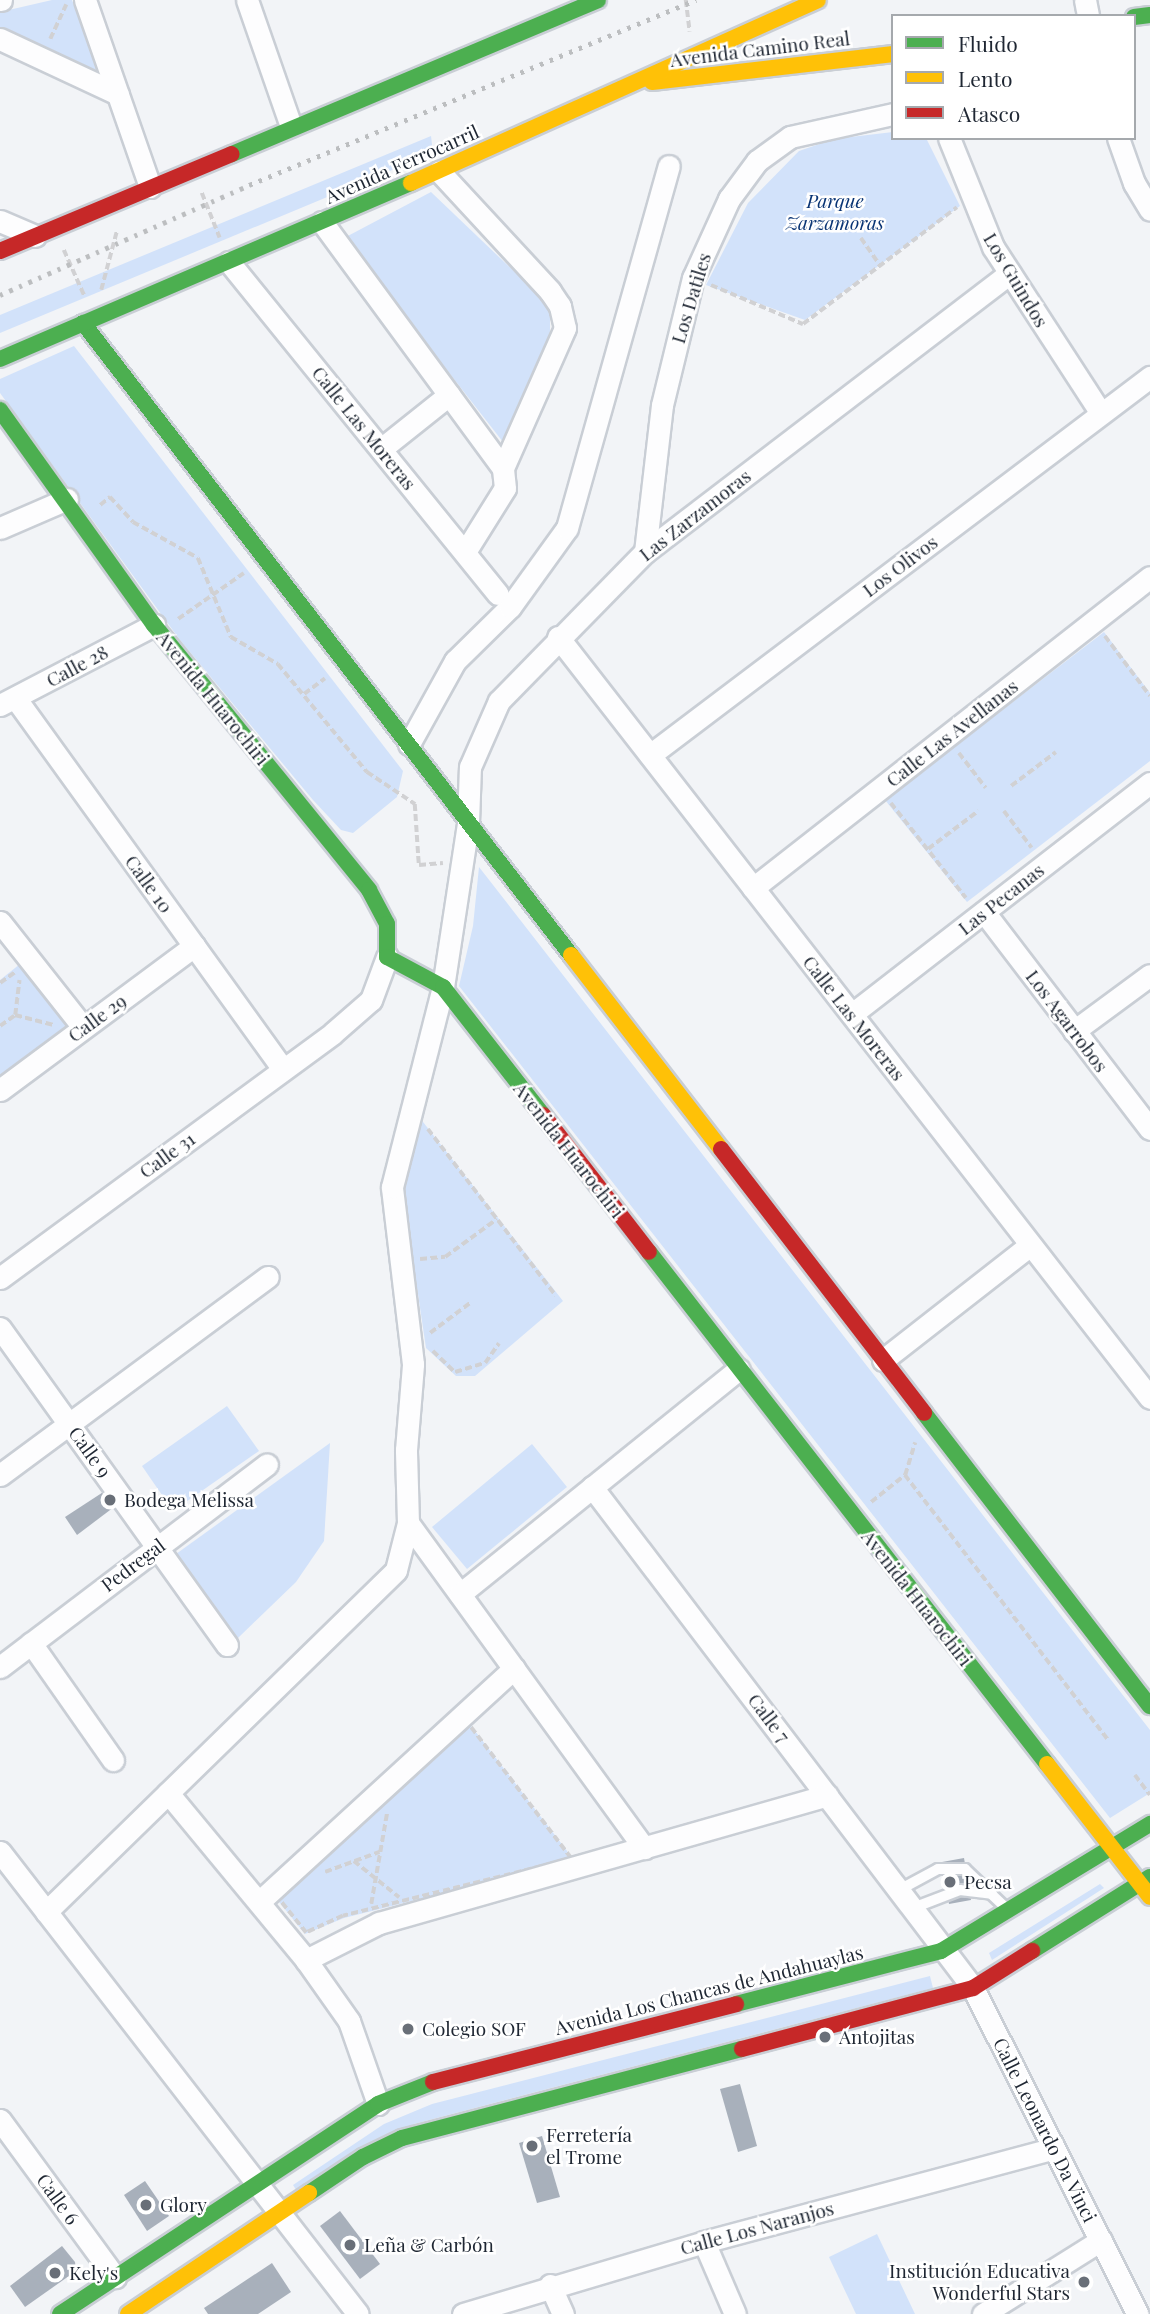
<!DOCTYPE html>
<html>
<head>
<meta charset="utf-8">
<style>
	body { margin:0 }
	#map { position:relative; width:1150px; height:2314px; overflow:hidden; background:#f2f4f7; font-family:"Playfair Display",serif }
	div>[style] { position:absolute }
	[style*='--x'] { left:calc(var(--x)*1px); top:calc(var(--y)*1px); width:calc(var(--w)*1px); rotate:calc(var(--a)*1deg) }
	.green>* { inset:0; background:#d2e2fa }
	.building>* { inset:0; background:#a8b0bb }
	.path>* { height:3.5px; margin-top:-1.75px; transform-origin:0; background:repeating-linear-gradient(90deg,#d1d1d3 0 7px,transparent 0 10.5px) }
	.roads { filter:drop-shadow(2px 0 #c9ced5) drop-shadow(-2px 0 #c9ced5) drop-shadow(0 2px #c9ced5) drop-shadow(0 -2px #c9ced5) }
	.lane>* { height:10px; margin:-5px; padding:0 5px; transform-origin:5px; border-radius:5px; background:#fdfdfe }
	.street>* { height:21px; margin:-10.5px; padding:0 10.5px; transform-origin:10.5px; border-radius:10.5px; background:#fdfdfe }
	.fast>* { height:16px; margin:-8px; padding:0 8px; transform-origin:8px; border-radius:8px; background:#4caf50 }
	.slow>* { height:16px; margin:-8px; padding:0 8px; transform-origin:8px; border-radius:8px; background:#ffc107 }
	.jam>* { height:16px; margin:-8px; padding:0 8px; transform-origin:8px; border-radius:8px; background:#c62828 }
	.rail>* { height:5px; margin-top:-2.5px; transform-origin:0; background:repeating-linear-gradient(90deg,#bcbec0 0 3.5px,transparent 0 10.5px) }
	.dots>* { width:19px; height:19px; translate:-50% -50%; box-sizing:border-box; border:4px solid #fff; border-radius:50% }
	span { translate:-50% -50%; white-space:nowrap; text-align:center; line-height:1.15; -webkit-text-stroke:5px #fff; paint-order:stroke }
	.street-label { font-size:19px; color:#1f2733 }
	.park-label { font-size:19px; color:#093474; font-style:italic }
	.poi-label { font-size:19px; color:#1f2733 }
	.left { translate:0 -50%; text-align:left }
	.right { translate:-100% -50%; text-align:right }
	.legend { position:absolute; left:891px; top:14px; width:245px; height:126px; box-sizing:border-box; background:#fff; border:2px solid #a5a9ad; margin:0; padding:9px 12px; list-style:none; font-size:21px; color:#1f2733 }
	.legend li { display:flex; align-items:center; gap:14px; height:35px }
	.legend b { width:35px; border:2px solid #a5a9ad }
</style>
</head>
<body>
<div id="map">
	<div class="green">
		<i style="clip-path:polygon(52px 0,72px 0,103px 83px,0 33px,0 12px)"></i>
		<i style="clip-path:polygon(893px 132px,893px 138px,926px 138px,960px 206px,805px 320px,706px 285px,748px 203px,799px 151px,834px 139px)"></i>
		<i style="clip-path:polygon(431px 136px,433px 153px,0 333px,0 315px)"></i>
		<i style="clip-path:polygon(431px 192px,544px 300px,550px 311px,550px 341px,503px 442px,344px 238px)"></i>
		<i style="clip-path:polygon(74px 346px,403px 771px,397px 797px,353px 833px,341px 830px,313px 800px,180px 640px,0 393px,0 379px)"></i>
		<i style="clip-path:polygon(1104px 632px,1150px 693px,1150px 761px,967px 902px,885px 800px)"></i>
		<i style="clip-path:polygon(479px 867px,1150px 1730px,1150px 1793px,1110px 1818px,459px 986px,473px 926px)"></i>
		<i style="clip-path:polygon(20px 964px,65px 1023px,65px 1031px,0 1080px,0 980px)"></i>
		<i style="clip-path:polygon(416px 1113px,563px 1301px,475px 1376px,456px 1376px,426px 1348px,402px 1187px)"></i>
		<i style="clip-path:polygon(227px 1406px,259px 1451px,173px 1511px,142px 1466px)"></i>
		<i style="clip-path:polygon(330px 1443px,324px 1541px,296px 1582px,238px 1638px,176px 1554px)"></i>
		<i style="clip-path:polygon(532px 1444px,567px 1487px,467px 1569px,432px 1527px)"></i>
		<i style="clip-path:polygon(465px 1718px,574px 1860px,344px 1918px,305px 1934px,275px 1897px)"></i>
		<i style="clip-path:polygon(1100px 1884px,1104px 1888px,992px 1960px,989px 1953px)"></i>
		<i style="clip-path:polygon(930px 1976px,933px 1988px,414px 2124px,298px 2193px,293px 2185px,384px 2124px,432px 2104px)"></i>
		<i style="clip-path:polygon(877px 2234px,915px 2314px,856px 2314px,829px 2257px)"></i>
	</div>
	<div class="building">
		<i style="clip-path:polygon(114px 1485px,122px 1501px,77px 1535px,65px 1517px)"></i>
		<i style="clip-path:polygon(964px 1858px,971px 1900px,949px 1904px,942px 1862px)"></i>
		<i style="clip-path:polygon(740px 2084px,757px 2146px,738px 2152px,720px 2089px)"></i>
		<i style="clip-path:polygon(542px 2136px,560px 2197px,537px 2203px,519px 2143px)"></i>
		<i style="clip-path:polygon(145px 2181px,169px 2216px,147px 2231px,124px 2195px)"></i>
		<i style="clip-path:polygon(340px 2211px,380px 2264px,360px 2279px,320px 2226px)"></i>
		<i style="clip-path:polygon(62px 2246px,75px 2262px,76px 2271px,25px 2307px,10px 2286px)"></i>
		<i style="clip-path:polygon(272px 2263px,291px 2292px,258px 2314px,208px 2314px,204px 2308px)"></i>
	</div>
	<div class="path">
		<i style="--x:686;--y:0;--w:32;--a:83"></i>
		<i style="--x:50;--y:39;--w:38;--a:-65"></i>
		<i style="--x:202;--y:193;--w:48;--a:68.2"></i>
		<i style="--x:861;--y:238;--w:33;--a:55"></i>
		<i style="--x:64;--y:250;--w:51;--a:65.9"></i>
		<i style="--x:711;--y:285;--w:100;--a:23"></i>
		<i style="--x:803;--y:324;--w:193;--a:-37.2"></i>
		<i style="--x:101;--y:290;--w:62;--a:-75.1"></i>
		<i style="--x:100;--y:505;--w:13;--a:-39"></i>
		<i style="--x:110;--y:497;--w:34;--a:47"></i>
		<i style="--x:133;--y:522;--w:74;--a:29"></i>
		<i style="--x:198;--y:558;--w:86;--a:67.3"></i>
		<i style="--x:231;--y:637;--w:54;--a:29.9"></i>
		<i style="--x:278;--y:664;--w:140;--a:50.5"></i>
		<i style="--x:367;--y:772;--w:58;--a:33.7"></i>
		<i style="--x:415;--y:804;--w:61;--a:86.2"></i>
		<i style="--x:419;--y:865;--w:24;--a:-5"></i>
		<i style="--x:178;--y:619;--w:80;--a:-34.9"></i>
		<i style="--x:1105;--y:636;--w:75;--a:53.1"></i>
		<i style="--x:304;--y:694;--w:26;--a:-37"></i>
		<i style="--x:959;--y:753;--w:44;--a:52.4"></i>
		<i style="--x:1011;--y:786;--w:56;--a:-37.1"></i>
		<i style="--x:891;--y:803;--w:121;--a:51.7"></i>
		<i style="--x:1004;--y:811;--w:46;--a:52.9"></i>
		<i style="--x:928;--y:849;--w:63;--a:-37.2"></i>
		<i style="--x:0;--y:983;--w:19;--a:-36"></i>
		<i style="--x:15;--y:1015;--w:40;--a:14.4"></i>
		<i style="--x:0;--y:1026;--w:19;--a:-36"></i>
		<i style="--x:15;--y:1015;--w:35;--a:-83"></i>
		<i style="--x:428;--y:1129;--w:210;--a:52.5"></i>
		<i style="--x:420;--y:1259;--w:25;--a:-5"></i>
		<i style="--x:445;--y:1257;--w:64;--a:-36.2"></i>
		<i style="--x:430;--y:1333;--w:50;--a:-36.9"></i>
		<i style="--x:433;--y:1351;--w:30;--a:44"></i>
		<i style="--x:455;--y:1372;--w:31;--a:-17"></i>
		<i style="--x:485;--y:1363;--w:24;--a:-55"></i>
		<i style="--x:905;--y:1475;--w:335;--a:52.5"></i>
		<i style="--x:871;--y:1502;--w:43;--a:-38.5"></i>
		<i style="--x:905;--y:1475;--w:34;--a:-73"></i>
		<i style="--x:465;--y:1719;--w:176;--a:52.6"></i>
		<i style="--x:572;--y:1859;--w:236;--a:166"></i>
		<i style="--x:343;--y:1916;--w:41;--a:155.3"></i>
		<i style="--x:306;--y:1933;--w:46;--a:-128.9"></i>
		<i style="--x:277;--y:1897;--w:259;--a:-43.4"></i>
		<i style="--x:1135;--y:1775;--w:25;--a:53"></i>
		<i style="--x:354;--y:1861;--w:58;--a:38.7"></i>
		<i style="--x:325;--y:1872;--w:58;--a:-20.3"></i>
		<i style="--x:371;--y:1904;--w:93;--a:-80.1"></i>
	</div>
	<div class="roads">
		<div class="lane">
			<i style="--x:899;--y:1890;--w:44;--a:-28.3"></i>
			<i style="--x:938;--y:1869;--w:27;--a:0"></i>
			<i style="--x:965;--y:1869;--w:58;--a:43.6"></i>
			<i style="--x:913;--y:1908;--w:50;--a:-21"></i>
			<i style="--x:960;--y:1890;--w:32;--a:7"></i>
		</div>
		<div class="street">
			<i style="--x:0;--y:0;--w:1;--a:0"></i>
			<i style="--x:85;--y:0;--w:198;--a:70.8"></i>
			<i style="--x:247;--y:0;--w:133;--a:70.8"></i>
			<i style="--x:1085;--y:0;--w:16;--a:79"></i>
			<i style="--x:0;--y:39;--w:130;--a:25"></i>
			<i style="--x:949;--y:138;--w:118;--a:68"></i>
			<i style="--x:993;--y:247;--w:198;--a:57"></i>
			<i style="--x:1118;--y:138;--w:48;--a:70.4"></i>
			<i style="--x:1134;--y:183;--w:31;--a:59"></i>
			<i style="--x:0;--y:221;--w:38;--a:23"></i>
			<i style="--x:322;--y:222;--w:305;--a:53.7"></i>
			<i style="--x:503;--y:468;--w:153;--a:-66.1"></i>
			<i style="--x:565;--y:328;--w:23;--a:-103"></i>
			<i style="--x:560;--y:306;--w:18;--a:-124"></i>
			<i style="--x:550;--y:291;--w:163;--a:-132.8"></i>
			<i style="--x:229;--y:262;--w:427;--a:51"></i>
			<i style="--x:381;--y:449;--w:87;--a:-38.5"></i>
			<i style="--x:0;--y:528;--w:73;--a:-23.4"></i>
			<i style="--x:465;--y:552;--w:75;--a:-58"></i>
			<i style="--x:505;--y:488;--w:20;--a:-96"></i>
			<i style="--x:645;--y:552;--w:148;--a:-83.4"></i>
			<i style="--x:662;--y:405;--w:131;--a:-76.3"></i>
			<i style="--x:693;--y:278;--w:87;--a:-65.5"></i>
			<i style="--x:729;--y:199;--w:47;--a:-53.6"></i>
			<i style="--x:757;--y:161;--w:41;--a:-36"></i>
			<i style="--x:790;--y:137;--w:106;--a:-12.6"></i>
			<i style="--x:558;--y:637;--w:964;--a:52.12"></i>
			<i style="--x:16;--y:699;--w:456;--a:54.2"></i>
			<i style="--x:0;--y:705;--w:174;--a:-27.5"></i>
			<i style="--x:409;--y:744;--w:95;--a:-61"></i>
			<i style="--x:455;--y:661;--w:77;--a:-44.5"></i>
			<i style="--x:510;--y:607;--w:97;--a:-54.2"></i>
			<i style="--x:567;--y:528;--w:376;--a:-74.3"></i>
			<i style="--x:650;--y:755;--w:627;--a:-37.09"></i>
			<i style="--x:753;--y:888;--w:504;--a:-38.07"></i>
			<i style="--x:984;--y:912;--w:273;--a:52.6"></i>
			<i style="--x:0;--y:922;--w:134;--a:51.7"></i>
			<i style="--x:852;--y:1014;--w:377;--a:-37.8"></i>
			<i style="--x:1074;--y:1031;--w:94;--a:-36.4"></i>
			<i style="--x:0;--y:1090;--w:242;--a:-36.6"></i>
			<i style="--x:0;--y:1278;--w:413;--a:-36.3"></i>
			<i style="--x:333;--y:1033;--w:50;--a:-41"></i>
			<i style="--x:371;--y:1000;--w:46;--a:-69.6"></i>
			<i style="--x:0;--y:1328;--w:390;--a:54.4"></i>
			<i style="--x:883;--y:1360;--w:187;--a:-38"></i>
			<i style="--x:0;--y:1475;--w:333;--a:-36.5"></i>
			<i style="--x:592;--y:1487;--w:629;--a:52.75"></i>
			<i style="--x:973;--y:1988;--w:365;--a:63.2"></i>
			<i style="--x:408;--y:1523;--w:402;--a:54"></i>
			<i style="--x:460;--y:1594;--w:358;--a:-38.9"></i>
			<i style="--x:31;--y:1643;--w:143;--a:55"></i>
			<i style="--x:0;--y:1667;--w:335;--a:-37.2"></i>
			<i style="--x:168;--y:1793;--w:217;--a:50.4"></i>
			<i style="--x:306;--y:1960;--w:75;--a:54.8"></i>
			<i style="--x:349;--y:2021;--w:88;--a:70.7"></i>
			<i style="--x:0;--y:1852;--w:584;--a:52.23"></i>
			<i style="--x:259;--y:1902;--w:346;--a:-42.5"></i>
			<i style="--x:46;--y:1912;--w:489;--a:-44.3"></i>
			<i style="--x:396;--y:1570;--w:49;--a:-75.7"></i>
			<i style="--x:408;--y:1523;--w:73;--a:-91.6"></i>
			<i style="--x:406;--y:1450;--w:86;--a:-85.3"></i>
			<i style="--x:413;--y:1364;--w:178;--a:-96.8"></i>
			<i style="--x:392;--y:1187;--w:206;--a:-75.7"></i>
			<i style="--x:443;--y:987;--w:166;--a:-81.3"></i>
			<i style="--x:468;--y:823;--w:56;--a:-88"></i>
			<i style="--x:470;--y:767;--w:72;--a:-66.3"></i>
			<i style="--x:499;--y:701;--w:209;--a:-45.6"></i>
			<i style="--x:645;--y:552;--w:459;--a:-37.4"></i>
			<i style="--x:306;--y:1960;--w:82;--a:-26.9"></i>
			<i style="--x:379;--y:1923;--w:466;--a:-15.9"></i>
			<i style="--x:0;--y:2120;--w:195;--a:53.8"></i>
			<i style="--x:704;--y:2242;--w:78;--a:66.7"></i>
			<i style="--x:550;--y:2285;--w:32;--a:66"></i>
			<i style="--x:463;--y:2314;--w:252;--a:-16.6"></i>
			<i style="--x:704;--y:2242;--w:362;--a:-15"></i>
			<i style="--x:983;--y:2314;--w:139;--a:-32.1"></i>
		</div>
		<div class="fast">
			<i style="--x:1134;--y:17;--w:16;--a:-7"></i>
			<i style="--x:232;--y:154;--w:397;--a:-22.8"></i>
			<i style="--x:83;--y:323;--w:798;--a:52.33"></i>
			<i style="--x:0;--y:359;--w:447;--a:-23.2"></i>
			<i style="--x:0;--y:410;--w:264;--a:54.4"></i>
			<i style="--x:154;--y:625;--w:341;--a:50.9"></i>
			<i style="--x:369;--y:890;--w:38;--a:62"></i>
			<i style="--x:387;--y:924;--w:33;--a:90"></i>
			<i style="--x:387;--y:957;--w:64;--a:28.2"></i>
			<i style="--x:443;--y:987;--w:162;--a:52"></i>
			<i style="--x:649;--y:1252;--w:648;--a:52.14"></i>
			<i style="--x:924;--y:1413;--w:370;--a:52.4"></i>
			<i style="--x:1032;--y:1951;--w:139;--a:-32.1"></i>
			<i style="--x:736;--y:2004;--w:212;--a:-14.5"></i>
			<i style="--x:941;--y:1951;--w:245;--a:-31.3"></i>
			<i style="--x:309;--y:2193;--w:65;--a:-33.7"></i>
			<i style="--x:363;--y:2157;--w:43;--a:-26"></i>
			<i style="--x:402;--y:2138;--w:351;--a:-14.7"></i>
			<i style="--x:60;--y:2314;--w:381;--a:-33.4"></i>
			<i style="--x:378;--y:2104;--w:59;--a:-21.8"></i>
		</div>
		<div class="slow">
			<i style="--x:652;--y:82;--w:243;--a:-6.6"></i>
			<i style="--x:411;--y:183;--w:446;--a:-24.2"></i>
			<i style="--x:571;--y:955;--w:245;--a:52.3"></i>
			<i style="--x:1047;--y:1764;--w:168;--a:52.2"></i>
			<i style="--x:128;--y:2314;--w:218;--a:-33.8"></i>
		</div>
		<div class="jam">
			<i style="--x:0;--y:251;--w:251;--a:-22.7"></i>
			<i style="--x:543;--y:1115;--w:173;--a:52.3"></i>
			<i style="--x:721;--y:1149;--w:333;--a:52.4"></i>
			<i style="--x:742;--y:2049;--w:239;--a:-14.8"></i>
			<i style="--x:973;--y:1988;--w:70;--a:-32.1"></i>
			<i style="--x:433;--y:2082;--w:313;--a:-14.4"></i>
		</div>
	</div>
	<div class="rail">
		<i style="--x:0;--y:295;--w:272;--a:-23.8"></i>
		<i style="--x:249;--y:185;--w:484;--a:-22.5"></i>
	</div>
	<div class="dots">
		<i style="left:110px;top:1500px;background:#696f78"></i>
		<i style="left:950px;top:1882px;background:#696f78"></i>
		<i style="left:408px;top:2029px;background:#696f78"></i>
		<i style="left:825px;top:2037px;background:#696f78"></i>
		<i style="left:532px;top:2146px;background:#696f78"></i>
		<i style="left:146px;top:2205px;background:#696f78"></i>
		<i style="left:350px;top:2245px;background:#696f78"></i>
		<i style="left:55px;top:2273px;background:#696f78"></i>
		<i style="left:1084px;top:2282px;background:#696f78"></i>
	</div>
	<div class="street-label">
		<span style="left:760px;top:49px;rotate:-7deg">Avenida Camino Real</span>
		<span style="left:402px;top:164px;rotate:-24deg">Avenida Ferrocarril</span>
		<span style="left:1016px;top:280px;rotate:59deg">Los Guindos</span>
		<span style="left:691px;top:298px;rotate:-73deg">Los Datiles</span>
		<span style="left:364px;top:428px;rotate:51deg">Calle Las Moreras</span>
		<span style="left:695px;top:515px;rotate:-38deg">Las Zarzamoras</span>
		<span style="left:900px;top:566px;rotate:-37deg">Los Olivos</span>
		<span style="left:77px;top:666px;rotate:-28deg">Calle 28</span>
		<span style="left:213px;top:698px;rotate:51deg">Avenida Huarochiri</span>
		<span style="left:952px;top:733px;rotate:-38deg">Calle Las Avellanas</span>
		<span style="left:149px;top:884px;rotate:54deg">Calle 10</span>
		<span style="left:1001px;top:899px;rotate:-38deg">Las Pecanas</span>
		<span style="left:97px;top:1018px;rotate:-36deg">Calle 29</span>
		<span style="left:854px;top:1018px;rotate:52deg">Calle Las Moreras</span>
		<span style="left:1067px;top:1021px;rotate:53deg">Los Agarrobos</span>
		<span style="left:569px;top:1150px;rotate:52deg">Avenida Huarochiri</span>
		<span style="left:167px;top:1155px;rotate:-36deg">Calle 31</span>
		<span style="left:90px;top:1452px;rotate:54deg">Calle 9</span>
		<span style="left:133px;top:1565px;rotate:-37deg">Pedregal</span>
		<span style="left:917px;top:1598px;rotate:52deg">Avenida Huarochiri</span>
		<span style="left:769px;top:1718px;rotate:53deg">Calle 7</span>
		<span style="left:709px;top:1990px;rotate:-14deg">Avenida Los Chancas de Andahuaylas</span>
		<span style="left:1045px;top:2130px;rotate:63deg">Calle Leonardo Da Vinci</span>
		<span style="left:58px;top:2199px;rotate:54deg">Calle 6</span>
		<span style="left:757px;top:2228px;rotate:-15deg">Calle Los Naranjos</span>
	</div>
	<div class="park-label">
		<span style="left:835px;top:212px">Parque<br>Zarzamoras</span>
	</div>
	<div class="poi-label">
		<span class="left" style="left:124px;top:1500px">Bodega Melissa</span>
		<span class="left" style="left:964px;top:1882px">Pecsa</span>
		<span class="left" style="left:422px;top:2029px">Colegio SOF</span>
		<span class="left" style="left:839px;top:2037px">Antojitas</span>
		<span class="left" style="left:546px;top:2146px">Ferretería<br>el Trome</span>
		<span class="left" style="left:160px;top:2205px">Glory</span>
		<span class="left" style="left:364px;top:2245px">Leña &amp; Carbón</span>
		<span class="right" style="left:1070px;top:2282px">Institución Educativa<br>Wonderful Stars</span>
		<span class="left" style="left:69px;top:2273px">Kely's</span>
	</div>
	<ul class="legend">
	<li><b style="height:9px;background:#4caf50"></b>Fluido</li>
	<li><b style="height:9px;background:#ffc107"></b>Lento</li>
	<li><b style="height:9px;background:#c62828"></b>Atasco</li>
	</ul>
</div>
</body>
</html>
